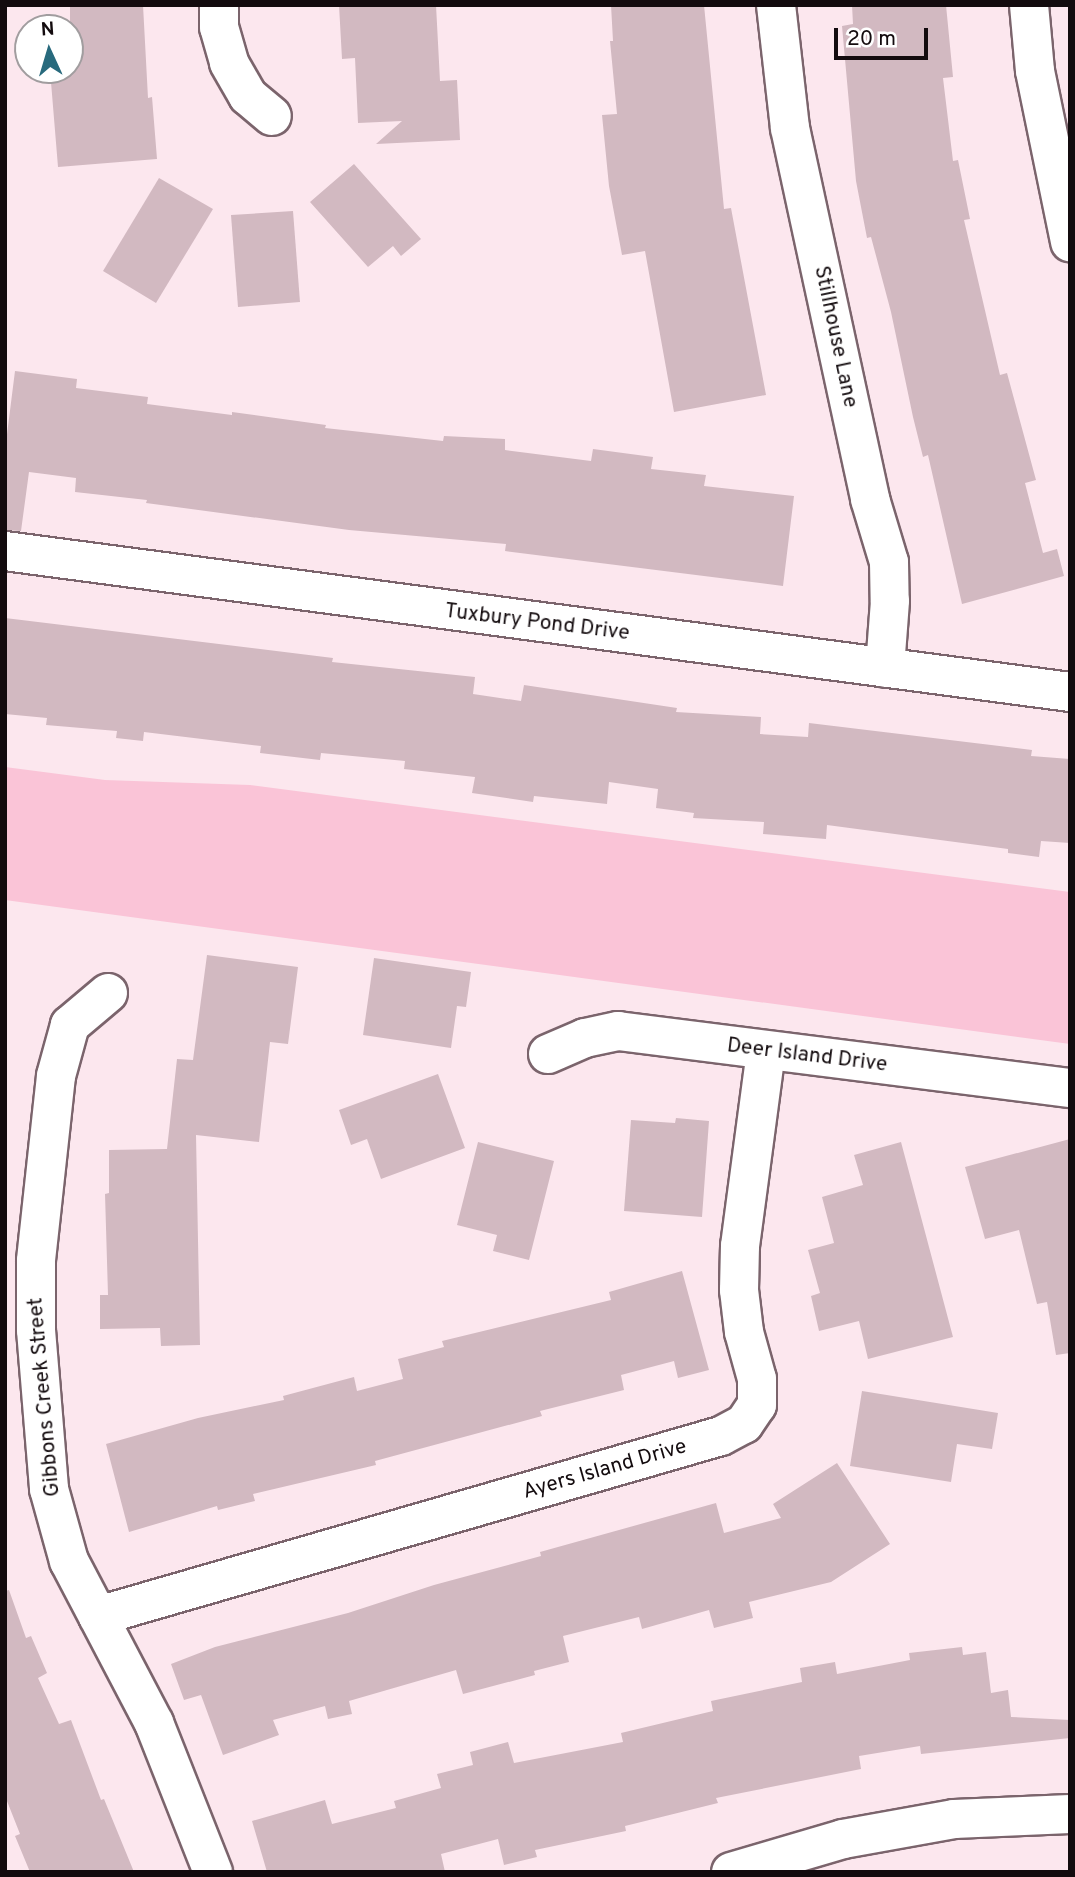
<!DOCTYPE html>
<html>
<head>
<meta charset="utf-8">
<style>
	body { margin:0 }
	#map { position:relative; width:1075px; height:1877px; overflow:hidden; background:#fce7ee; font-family:Overpass,sans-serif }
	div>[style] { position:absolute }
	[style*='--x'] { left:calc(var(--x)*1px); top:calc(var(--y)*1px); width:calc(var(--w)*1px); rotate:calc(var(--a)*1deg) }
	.green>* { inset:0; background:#fac4d7 }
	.building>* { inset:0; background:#d2b9c1 }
	.roads { filter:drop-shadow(2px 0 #7b646c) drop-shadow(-2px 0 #7b646c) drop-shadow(0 2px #7b646c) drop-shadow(0 -2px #7b646c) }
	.minor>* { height:38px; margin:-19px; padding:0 19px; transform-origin:19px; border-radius:19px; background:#fff }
	.tertiary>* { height:38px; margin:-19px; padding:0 19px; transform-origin:19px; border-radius:19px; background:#fff }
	span { translate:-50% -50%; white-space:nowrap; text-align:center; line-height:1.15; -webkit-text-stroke:5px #fff; paint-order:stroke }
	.street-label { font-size:21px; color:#130b0e }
	.frame { position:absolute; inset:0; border:7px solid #130b0e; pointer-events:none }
	.north { position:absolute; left:14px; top:14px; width:70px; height:70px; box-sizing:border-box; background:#fff; border:2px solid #a19d9f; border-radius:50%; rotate:356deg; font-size:19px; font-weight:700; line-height:28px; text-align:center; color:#130b0e }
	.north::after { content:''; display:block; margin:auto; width:24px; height:32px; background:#286a7d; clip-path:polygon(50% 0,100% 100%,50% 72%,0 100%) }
	.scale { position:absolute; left:834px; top:28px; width:94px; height:32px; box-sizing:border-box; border:4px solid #130b0e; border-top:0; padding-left:9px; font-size:21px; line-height:24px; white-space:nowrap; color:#130b0e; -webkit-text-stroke:5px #fff; paint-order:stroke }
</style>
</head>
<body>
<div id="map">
	<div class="green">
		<i style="clip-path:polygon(5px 767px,105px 780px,250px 785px,1070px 892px,1070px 1044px,5px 900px)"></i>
	</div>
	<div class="building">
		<i style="clip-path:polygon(70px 5px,143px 5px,148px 98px,152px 97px,157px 159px,58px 167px,50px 70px,70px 70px)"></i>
		<i style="clip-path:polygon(339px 5px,436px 5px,440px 81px,457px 80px,460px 140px,376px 144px,402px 121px,358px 123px,355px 58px,342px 59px)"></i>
		<i style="clip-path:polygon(611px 5px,704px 5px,724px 209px,731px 208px,766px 395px,674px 412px,645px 251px,622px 255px,609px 186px,602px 115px,617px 114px,610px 41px,613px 41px)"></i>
		<i style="clip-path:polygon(852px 5px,946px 5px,953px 77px,943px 78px,953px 161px,958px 160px,970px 219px,964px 220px,1000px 375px,1007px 373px,1036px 480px,1025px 483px,1043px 553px,1057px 549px,1064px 576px,962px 604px,928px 455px,923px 457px,913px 417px,891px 312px,871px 237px,867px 238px,856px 181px,842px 26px,853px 24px)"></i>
		<i style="clip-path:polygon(354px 164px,421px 239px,401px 256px,393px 246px,368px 267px,310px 202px)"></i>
		<i style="clip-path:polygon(159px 178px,213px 209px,156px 303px,103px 271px)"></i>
		<i style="clip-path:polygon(293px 211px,300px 302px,238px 307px,231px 215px)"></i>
		<i style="clip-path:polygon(15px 371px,77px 379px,76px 388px,148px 397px,147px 404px,232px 415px,232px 412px,326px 425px,325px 428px,443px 441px,444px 436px,505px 439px,505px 450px,591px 461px,593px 449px,653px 457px,651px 469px,706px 475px,704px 486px,794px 496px,783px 586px,505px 551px,506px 544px,349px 530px,146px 503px,147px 500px,75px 492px,76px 478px,29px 472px,21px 531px,5px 530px,5px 450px)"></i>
		<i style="clip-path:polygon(5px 618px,333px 658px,332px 662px,475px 677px,473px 694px,521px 701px,524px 685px,677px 708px,676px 712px,761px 717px,760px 734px,808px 737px,809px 723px,1032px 750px,1031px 756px,1070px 759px,1070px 843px,1041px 841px,1039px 857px,1008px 853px,1008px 849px,827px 825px,826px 839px,763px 834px,764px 822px,693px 818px,694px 813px,656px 808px,658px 789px,609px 782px,607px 804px,534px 796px,533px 802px,472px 793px,475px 777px,404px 769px,405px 761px,321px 753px,320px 760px,260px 753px,261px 746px,144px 732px,143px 741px,116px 738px,117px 731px,46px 725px,47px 718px,5px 714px)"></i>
		<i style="clip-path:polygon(207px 955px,298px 967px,288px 1044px,270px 1042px,259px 1142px,196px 1135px,200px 1345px,161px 1346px,160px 1328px,100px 1329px,100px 1295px,108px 1295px,105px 1194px,109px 1193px,109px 1150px,167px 1149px,177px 1059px,193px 1060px)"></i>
		<i style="clip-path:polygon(374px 958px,471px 972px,466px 1007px,457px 1006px,451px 1048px,363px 1035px)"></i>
		<i style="clip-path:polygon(438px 1074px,465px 1148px,381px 1179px,367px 1139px,351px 1145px,339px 1110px)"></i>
		<i style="clip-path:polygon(676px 1118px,709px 1121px,702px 1217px,624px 1211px,631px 1120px,675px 1123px)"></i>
		<i style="clip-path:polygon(1070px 1139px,1070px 1353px,1056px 1355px,1047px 1302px,1037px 1304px,1019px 1230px,985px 1239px,965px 1167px)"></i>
		<i style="clip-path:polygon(478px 1142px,554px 1161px,529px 1260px,493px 1251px,497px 1235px,457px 1225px)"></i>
		<i style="clip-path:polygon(901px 1142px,953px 1337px,868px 1359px,859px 1321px,819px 1331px,811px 1296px,820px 1293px,808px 1250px,834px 1243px,822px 1197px,863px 1185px,854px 1155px)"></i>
		<i style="clip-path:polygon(682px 1271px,709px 1370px,678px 1378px,674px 1361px,621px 1375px,624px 1390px,540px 1411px,542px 1416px,375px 1461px,376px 1465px,253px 1494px,255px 1501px,218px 1510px,217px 1506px,129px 1532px,106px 1444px,198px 1418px,284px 1400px,283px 1396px,354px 1377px,357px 1391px,403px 1379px,398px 1359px,444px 1347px,442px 1341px,611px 1300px,609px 1292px)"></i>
		<i style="clip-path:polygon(862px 1391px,998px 1413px,992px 1449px,957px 1444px,951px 1482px,850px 1466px)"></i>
		<i style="clip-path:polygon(837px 1463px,890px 1544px,831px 1582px,749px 1602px,753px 1618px,714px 1628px,709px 1610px,642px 1629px,639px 1617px,563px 1636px,569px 1662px,534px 1671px,535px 1675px,463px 1694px,456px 1670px,349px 1701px,352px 1714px,328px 1719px,325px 1706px,273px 1720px,279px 1735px,223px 1755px,201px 1695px,184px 1700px,171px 1664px,215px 1647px,348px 1613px,434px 1585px,541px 1556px,540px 1552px,716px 1503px,724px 1533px,781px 1518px,773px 1504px)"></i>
		<i style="clip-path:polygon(9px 1590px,26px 1638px,31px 1636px,47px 1673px,38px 1678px,59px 1724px,71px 1720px,101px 1800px,104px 1799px,134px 1872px,30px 1872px,15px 1836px,20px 1834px,5px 1796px,5px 1591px)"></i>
		<i style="clip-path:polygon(962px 1647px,963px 1655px,986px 1652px,991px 1693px,1008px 1690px,1011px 1717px,1070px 1720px,1070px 1738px,921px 1754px,920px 1746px,859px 1756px,861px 1769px,716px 1798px,718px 1803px,625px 1826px,626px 1831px,535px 1850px,537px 1857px,504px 1865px,498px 1839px,441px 1854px,445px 1872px,267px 1872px,252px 1821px,325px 1800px,332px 1824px,396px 1808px,394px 1801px,441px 1788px,437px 1774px,473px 1765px,470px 1752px,508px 1742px,514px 1763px,623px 1742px,621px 1733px,713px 1711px,711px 1701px,802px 1682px,800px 1668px,835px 1662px,837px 1674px,910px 1660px,909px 1653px)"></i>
	</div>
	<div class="roads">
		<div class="minor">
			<i style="--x:219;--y:5;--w:22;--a:90"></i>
			<i style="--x:219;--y:27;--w:37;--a:74"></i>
			<i style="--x:229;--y:63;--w:38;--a:60"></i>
			<i style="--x:248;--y:96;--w:31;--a:40"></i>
			<i style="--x:776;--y:5;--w:124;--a:83.5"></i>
			<i style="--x:790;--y:128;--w:380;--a:77.8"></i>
			<i style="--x:870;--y:499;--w:66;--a:73.2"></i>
			<i style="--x:889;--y:562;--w:39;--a:89"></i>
			<i style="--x:890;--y:601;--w:67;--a:94.3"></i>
			<i style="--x:5;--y:551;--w:1074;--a:7.54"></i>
			<i style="--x:108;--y:993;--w:50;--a:139.9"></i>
			<i style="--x:70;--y:1025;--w:53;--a:105.4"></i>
			<i style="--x:56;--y:1076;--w:186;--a:96.2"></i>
			<i style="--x:36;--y:1261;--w:69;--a:90"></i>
			<i style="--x:36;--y:1330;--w:160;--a:85.3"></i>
			<i style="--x:49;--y:1489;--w:75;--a:74.5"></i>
			<i style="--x:69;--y:1561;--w:183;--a:62.3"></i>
			<i style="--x:154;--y:1723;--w:160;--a:68.4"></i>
			<i style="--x:548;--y:1054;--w:40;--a:-23.4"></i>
			<i style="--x:585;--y:1038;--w:34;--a:-12"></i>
			<i style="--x:618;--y:1031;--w:456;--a:7.2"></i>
			<i style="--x:98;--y:1616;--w:648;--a:-16.12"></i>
			<i style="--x:721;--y:1436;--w:26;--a:-28"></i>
			<i style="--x:744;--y:1424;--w:23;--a:-56"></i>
			<i style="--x:757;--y:1405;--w:26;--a:-90"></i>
			<i style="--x:757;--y:1379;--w:49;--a:-105.5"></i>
			<i style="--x:744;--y:1332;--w:42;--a:-96.8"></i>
			<i style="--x:739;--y:1290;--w:44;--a:-88.7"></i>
			<i style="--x:740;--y:1246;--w:197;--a:-82.4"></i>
			<i style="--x:731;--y:1872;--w:117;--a:-16.4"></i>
			<i style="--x:843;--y:1839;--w:113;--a:-10.2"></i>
			<i style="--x:954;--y:1819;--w:116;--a:-2.5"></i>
		</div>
		<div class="tertiary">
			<i style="--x:1029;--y:5;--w:66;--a:84.8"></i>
			<i style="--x:1035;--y:71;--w:175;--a:78.4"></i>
		</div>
	</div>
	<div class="street-label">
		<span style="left:835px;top:337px;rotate:78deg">Stillhouse Lane</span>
		<span style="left:537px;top:623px;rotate:7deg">Tuxbury Pond Drive</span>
		<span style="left:807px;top:1056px;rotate:7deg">Deer Island Drive</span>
		<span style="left:45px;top:1397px;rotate:-95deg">Gibbons Creek Street</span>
		<span style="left:605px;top:1470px;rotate:-16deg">Ayers Island Drive</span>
	</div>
	<div class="frame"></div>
	<div class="north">N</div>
	<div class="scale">20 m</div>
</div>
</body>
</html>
